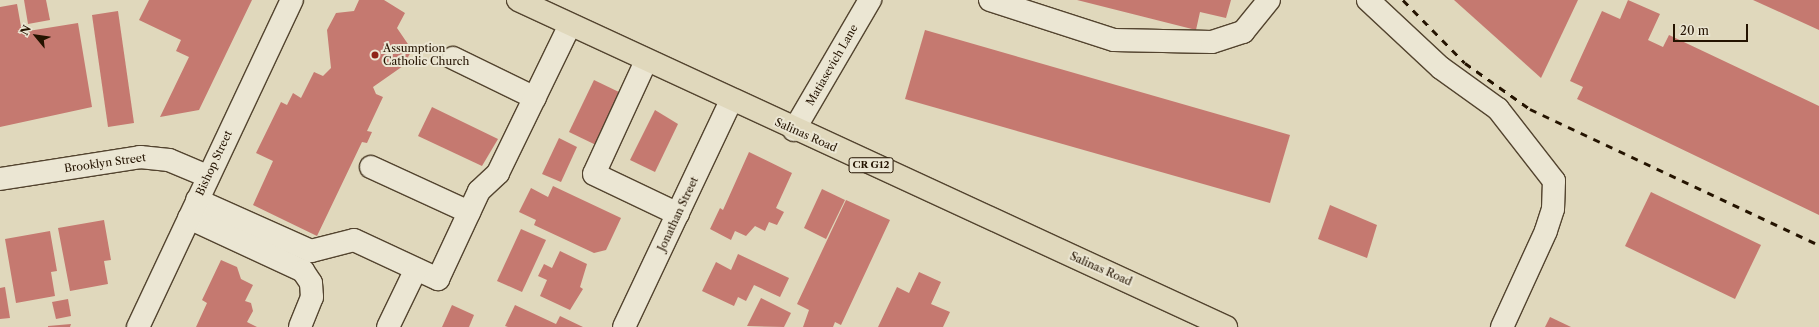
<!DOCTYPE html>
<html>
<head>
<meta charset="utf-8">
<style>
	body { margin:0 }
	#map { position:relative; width:1819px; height:327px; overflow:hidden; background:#e0d8bc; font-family:"Libre Caslon Text",serif }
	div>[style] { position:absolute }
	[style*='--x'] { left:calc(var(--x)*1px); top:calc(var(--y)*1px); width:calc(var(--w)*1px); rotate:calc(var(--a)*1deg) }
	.building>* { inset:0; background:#c57970 }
	.roads { filter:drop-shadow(1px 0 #53442f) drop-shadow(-1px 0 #53442f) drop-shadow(0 1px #53442f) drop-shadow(0 -1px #53442f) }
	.minor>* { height:22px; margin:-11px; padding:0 11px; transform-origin:11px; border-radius:11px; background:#ebe6d3 }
	.major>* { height:22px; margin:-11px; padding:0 11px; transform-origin:11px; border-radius:11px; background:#e0d8bc }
	.rail>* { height:3px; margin-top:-1.5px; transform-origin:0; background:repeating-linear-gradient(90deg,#241300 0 7px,transparent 0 14px) }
	.dots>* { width:11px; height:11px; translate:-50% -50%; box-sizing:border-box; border:2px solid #ebe6d3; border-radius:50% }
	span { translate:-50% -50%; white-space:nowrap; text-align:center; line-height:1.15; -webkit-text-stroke:4px #ebe6d3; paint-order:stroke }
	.shield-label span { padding:1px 3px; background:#ebe6d3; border:1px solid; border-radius:3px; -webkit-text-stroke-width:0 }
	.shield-label { font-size:10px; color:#241300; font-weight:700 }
	.poi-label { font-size:11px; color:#241300 }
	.left { translate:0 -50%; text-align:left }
	.street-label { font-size:11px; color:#241300 }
	.north { position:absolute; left:16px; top:16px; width:40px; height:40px; -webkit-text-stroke:3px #ebe6d3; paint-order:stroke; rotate:299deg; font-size:11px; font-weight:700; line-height:16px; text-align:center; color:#241300 }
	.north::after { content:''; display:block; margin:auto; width:14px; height:18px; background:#241300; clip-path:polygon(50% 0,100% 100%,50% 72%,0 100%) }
	.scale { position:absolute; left:1673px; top:24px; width:75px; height:18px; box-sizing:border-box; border:2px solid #241300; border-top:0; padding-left:5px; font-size:12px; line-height:14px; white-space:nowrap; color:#241300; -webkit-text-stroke:3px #ebe6d3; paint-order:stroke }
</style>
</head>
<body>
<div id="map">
	<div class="building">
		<i style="clip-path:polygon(24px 0,46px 0,50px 20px,28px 24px)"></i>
		<i style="clip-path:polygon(149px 0,252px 0,199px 110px,160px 117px,189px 57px,176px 51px,181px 40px,139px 20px)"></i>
		<i style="clip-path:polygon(359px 0,384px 0,405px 13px,397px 28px,412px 50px,403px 66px,373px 87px,376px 94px,383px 97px,367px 131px,372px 132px,367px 143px,362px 142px,317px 236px,253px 205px,273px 161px,256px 153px,281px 102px,287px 105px,293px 93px,301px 98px,314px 72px,323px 76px,331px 68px,327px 30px,336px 13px,354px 11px)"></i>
		<i style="clip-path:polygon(1077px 0,1231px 0,1226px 18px,1200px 12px,1196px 30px)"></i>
		<i style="clip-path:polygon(1454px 0,1578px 0,1541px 78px)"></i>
		<i style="clip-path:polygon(1628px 0,1660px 14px,1648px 40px,1663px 47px,1669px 35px,1819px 106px,1819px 215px,1577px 99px,1583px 87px,1570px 81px,1602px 11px,1620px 19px)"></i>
		<i style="clip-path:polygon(1753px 0,1819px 0,1819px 30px)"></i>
		<i style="clip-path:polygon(17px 4px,22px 32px,78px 23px,92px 107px,0 127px,0 7px)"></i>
		<i style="clip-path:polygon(118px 11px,134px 123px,108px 127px,92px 15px)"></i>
		<i style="clip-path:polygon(925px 30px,1290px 135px,1270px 203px,905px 99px)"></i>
		<i style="clip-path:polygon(594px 80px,621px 93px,596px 145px,569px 132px)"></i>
		<i style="clip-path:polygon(432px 107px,498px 139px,482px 166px,418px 136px)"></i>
		<i style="clip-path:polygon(655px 110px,678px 124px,655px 172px,630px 160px)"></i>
		<i style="clip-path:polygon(559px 138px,577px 147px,561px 182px,542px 174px)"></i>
		<i style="clip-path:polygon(749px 152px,792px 173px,776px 208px,784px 212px,777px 225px,769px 222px,765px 231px,755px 226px,746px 236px,735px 231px,731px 240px,710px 229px,720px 208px,723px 210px)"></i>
		<i style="clip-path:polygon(553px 186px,621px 218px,606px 250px,594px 253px,534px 225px,536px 220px,519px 212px,531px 188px,548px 197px)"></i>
		<i style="clip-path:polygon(822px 189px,845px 200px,826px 239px,804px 228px)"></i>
		<i style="clip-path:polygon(1651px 192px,1761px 245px,1735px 299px,1625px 246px)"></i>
		<i style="clip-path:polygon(846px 200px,890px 220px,841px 325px,835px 322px,833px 327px,803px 327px,809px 310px,797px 304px)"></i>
		<i style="clip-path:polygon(1330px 205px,1377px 225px,1367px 258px,1318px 239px)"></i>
		<i style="clip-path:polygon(104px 220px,111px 260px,104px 261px,108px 284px,70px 291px,58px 228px)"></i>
		<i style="clip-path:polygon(521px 229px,546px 240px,522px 292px,497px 281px)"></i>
		<i style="clip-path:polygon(50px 231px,57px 271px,51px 272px,55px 296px,16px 303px,5px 239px)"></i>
		<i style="clip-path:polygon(560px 251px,587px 264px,580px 287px,583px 289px,570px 310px,540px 296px,547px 280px,538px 276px,544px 264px,552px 268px)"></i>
		<i style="clip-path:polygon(738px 254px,789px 278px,780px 297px,754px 285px,746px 301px,738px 297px,734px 306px,702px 291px,716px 262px,731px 270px)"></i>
		<i style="clip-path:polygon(221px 260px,237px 267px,241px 279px,253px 285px,245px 301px,251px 303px,253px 311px,247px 322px,257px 327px,196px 327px,207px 303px,202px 300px)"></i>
		<i style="clip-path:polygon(919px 272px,941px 282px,931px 304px,950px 312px,943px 327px,878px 327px,897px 287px,909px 293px)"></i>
		<i style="clip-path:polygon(5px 287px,10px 318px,0 319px,0 288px)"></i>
		<i style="clip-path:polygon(761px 298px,791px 313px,784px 327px,747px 326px)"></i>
		<i style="clip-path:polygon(68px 299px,71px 316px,56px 319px,52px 302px)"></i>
		<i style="clip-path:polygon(452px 305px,474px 315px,469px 327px,442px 327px)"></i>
		<i style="clip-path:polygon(515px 305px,556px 324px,560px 316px,583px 327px,508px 327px,505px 326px)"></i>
		<i style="clip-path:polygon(1550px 317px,1571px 327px,1545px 327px)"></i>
		<i style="clip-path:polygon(71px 324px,70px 327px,48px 327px,48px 326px)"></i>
	</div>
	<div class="roads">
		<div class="minor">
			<i style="--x:990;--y:0;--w:130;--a:17.9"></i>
			<i style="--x:1114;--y:40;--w:98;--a:1.2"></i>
			<i style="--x:1212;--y:42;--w:33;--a:-18"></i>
			<i style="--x:1243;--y:32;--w:41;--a:-50.9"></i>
			<i style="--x:1368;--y:0;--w:100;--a:43"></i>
			<i style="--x:1441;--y:68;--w:70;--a:35.7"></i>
			<i style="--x:1498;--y:109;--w:91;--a:52.1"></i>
			<i style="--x:1554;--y:181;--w:28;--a:92"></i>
			<i style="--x:1553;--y:209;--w:23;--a:108"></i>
			<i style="--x:1546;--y:231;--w:106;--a:114.6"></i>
			<i style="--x:453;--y:58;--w:91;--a:26"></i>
			<i style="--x:646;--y:61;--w:124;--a:114.7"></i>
			<i style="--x:594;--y:174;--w:93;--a:25.5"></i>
			<i style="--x:794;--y:130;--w:151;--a:-59.7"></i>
			<i style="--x:371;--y:167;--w:108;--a:24.7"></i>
			<i style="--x:0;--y:179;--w:142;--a:-8.9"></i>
			<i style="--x:140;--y:157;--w:29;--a:6"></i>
			<i style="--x:169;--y:160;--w:41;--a:22.8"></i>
			<i style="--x:197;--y:200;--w:125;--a:24.1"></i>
			<i style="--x:311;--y:251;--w:44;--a:-14.3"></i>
			<i style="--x:354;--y:240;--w:93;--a:24.9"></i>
			<i style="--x:438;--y:279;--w:97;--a:-65"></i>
			<i style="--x:479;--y:191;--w:26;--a:-43"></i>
			<i style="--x:498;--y:173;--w:165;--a:-64.1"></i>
			<i style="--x:189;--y:218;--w:126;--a:24.9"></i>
			<i style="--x:303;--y:271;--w:14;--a:56"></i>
			<i style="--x:311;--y:283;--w:14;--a:86"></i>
			<i style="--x:312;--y:297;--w:32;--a:112"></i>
			<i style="--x:138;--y:327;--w:361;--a:-64.8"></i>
			<i style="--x:388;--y:327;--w:64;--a:-64.2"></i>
			<i style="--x:624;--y:327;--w:250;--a:-64.7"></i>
		</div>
		<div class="major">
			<i style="--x:518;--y:0;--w:780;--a:24.79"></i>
		</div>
	</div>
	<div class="rail">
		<i style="--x:1403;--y:0;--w:88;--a:45.5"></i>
		<i style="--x:1465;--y:63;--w:80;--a:35.3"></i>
		<i style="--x:1530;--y:109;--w:319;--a:25.2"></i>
	</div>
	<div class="dots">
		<i style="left:375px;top:55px;background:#8f2418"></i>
	</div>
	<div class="shield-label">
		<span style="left:871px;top:165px">CR G12</span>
	</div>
	<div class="poi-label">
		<span class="left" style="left:383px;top:55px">Assumption<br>Catholic Church</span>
	</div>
	<div class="street-label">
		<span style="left:832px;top:65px;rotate:-60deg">Matiasevich Lane</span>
		<span style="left:806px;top:135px;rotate:24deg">Salinas Road</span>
		<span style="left:105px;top:163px;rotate:-8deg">Brooklyn Street</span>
		<span style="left:214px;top:163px;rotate:-65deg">Bishop Street</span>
		<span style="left:678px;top:214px;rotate:-65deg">Jonathan Street</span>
		<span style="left:1101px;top:269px;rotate:24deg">Salinas Road</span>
	</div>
	<div class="north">N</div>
	<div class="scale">20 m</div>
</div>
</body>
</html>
